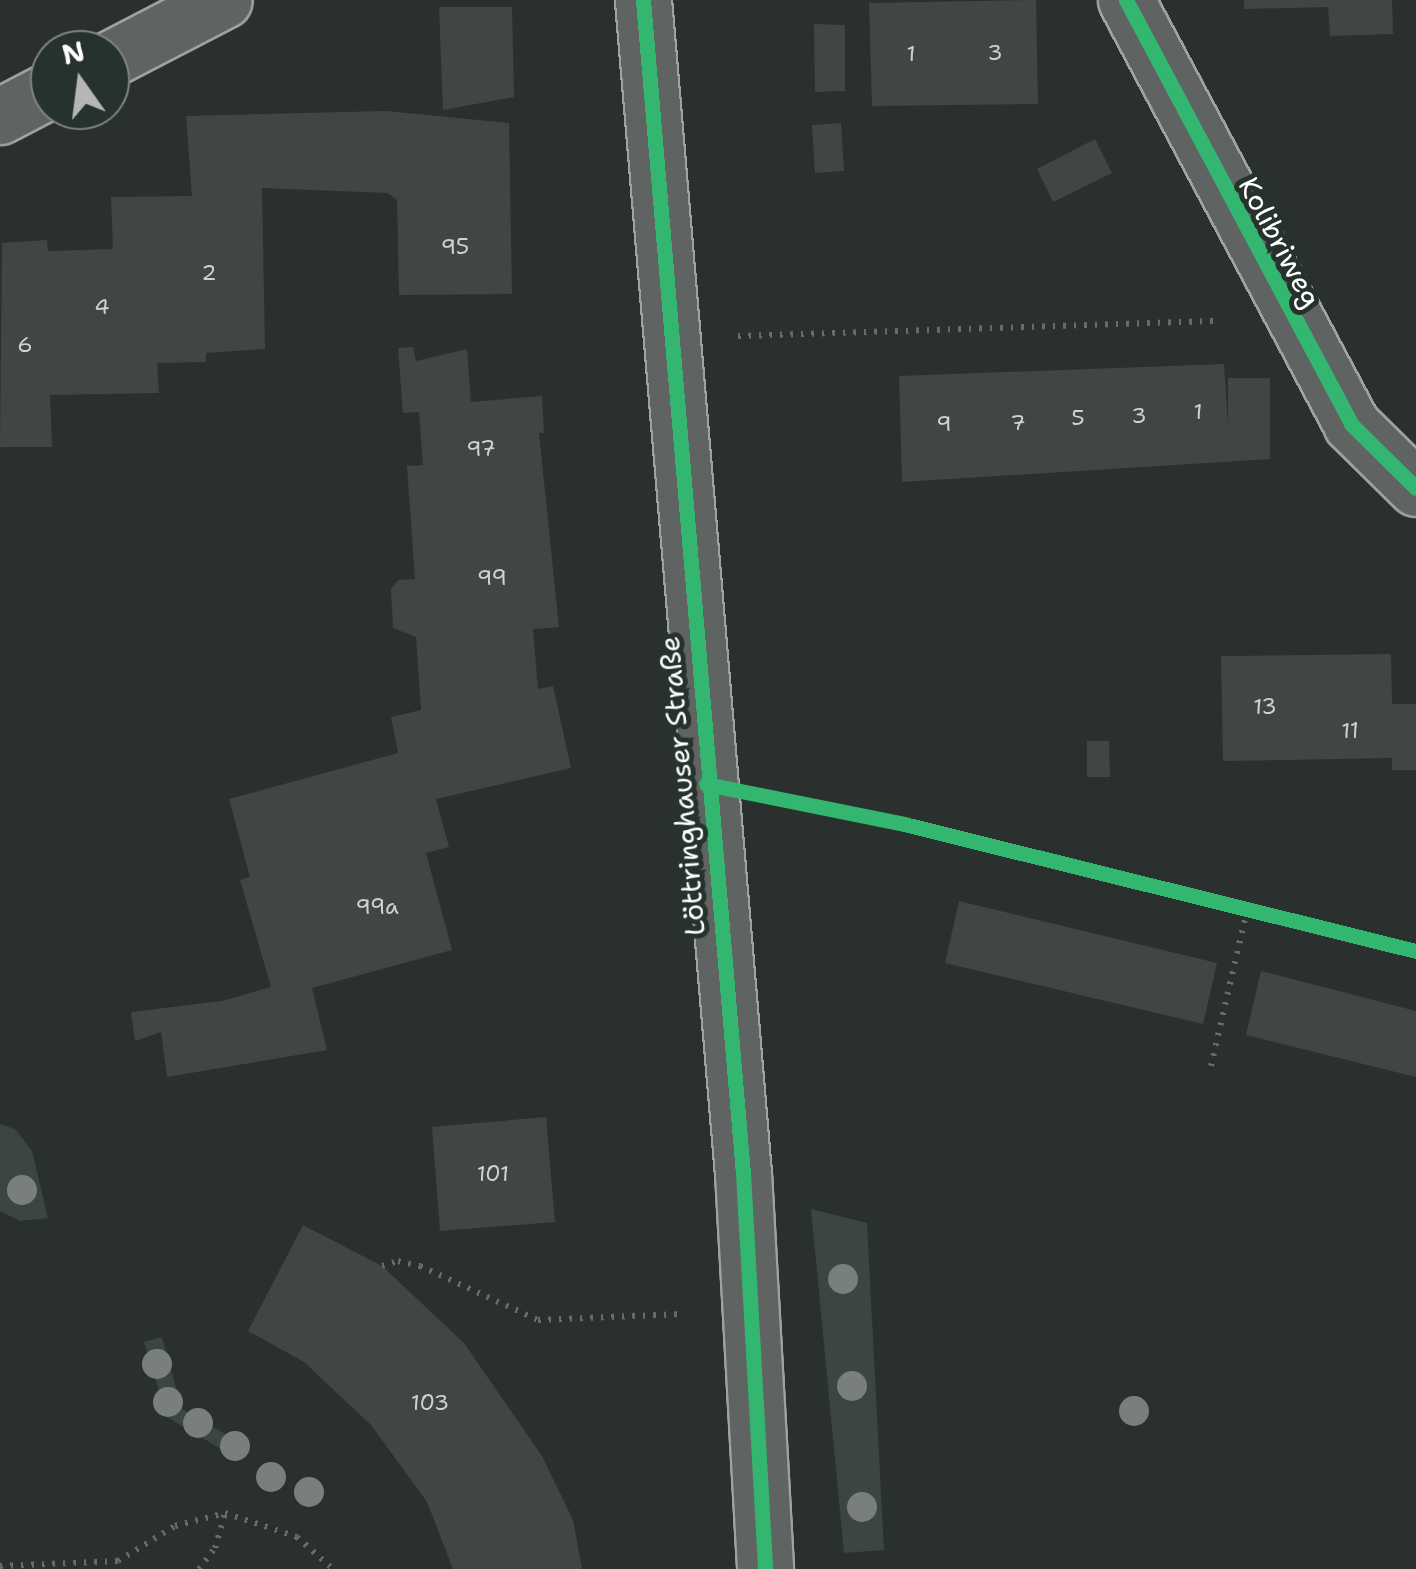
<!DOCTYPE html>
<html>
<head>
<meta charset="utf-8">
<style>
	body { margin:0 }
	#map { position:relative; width:1416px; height:1569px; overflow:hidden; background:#29302d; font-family:"Shantell Sans",sans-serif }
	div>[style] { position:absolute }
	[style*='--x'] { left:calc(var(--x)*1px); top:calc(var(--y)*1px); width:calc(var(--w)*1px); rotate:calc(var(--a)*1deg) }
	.green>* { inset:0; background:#3b4641 }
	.building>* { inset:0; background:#414644 }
	.path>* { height:6px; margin-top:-3px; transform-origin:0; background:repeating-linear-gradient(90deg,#686c69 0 2.5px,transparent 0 10.5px) }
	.roads { filter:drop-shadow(2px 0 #9fa2a0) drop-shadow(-2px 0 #9fa2a0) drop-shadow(0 2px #9fa2a0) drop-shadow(0 -2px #9fa2a0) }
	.minor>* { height:55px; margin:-27.5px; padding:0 27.5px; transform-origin:27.5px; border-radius:27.5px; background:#5f6362 }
	.cycleway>* { height:15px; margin:-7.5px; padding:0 7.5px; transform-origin:7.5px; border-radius:7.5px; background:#33b770 }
	.trees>* { width:30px; height:30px; margin:-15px; border-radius:50%; background:#797f7d }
	span { translate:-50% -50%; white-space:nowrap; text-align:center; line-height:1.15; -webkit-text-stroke:10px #26332d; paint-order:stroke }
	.number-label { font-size:22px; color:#d0d1d0 }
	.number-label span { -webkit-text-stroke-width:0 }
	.street-label { font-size:28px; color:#fff }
	.north { position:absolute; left:30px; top:30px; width:100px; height:100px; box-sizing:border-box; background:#26332d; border:2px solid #7d8581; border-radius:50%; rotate:346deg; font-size:28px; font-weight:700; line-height:40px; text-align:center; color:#fff }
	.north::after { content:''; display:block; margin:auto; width:35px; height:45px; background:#b4b7b6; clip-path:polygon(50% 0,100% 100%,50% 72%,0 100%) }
</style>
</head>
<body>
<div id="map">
	<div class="green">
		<i style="clip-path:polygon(0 1124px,15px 1129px,32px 1151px,48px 1218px,20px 1221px,0 1211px)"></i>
		<i style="clip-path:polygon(811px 1209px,867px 1223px,884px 1550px,844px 1553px)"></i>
		<i style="clip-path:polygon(162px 1337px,182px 1409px,248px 1447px,238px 1459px,167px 1417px,144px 1342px)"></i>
	</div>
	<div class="building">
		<i style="clip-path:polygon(1036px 0,1038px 104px,872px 106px,869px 3px)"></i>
		<i style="clip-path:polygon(1244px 0,1392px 0,1393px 34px,1330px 36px,1328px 7px,1244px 9px)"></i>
		<i style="clip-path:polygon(439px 7px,512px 7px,514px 97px,443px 110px)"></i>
		<i style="clip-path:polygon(814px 24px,845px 25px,845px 91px,815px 92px)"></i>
		<i style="clip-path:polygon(386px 111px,509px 123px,512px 294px,399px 295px,397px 200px,388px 193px,262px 188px,265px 349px,206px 353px,206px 362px,157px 363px,159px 393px,50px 395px,52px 447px,0 447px,2px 243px,47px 240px,48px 251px,113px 249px,111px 197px,192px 196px,186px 116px)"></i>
		<i style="clip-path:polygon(841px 123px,844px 171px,815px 173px,812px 125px)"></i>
		<i style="clip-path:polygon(1095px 139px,1112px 173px,1053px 202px,1037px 169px)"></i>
		<i style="clip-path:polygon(413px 347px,416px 361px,467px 349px,471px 402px,542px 396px,544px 433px,539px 433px,559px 627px,533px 629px,538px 689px,553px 686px,571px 768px,436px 799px,449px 847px,426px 853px,452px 950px,312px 988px,327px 1050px,167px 1077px,161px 1032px,135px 1041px,131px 1012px,222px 1001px,271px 987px,240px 880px,250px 877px,229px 799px,398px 753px,391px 717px,421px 710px,416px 637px,393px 628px,391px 589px,398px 580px,415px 579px,407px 466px,423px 465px,419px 412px,403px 413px,398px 348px)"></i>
		<i style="clip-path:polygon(1224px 364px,1228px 425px,1228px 378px,1270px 378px,1270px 459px,902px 482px,899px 376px)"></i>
		<i style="clip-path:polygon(1391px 654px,1392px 704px,1416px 704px,1416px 770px,1392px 770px,1392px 758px,1223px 761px,1221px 656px)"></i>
		<i style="clip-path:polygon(1087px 741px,1109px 741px,1110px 777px,1087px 777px)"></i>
		<i style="clip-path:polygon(959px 901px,1217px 963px,1203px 1024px,945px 963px)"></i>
		<i style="clip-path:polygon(1261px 971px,1416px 1011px,1416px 1077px,1246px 1035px)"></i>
		<i style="clip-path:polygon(546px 1117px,555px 1222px,440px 1231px,432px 1127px)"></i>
		<i style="clip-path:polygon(303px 1225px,382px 1266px,464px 1343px,542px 1456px,573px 1520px,582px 1569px,453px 1569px,427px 1502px,371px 1425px,304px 1362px,248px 1331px)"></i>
	</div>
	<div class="path">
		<i style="--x:738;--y:336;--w:482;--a:-1.8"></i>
		<i style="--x:1211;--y:1066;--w:160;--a:-77"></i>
		<i style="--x:382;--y:1266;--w:17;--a:-17"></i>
		<i style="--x:398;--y:1261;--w:23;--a:13"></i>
		<i style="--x:420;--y:1266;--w:130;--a:24.6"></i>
		<i style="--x:538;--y:1320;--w:144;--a:-2.4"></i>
		<i style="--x:0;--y:1566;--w:118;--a:-2.4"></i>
		<i style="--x:118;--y:1561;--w:67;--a:-31.6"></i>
		<i style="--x:175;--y:1526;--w:52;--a:-14.6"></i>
		<i style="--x:225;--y:1513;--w:76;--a:18.4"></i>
		<i style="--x:297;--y:1537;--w:48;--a:41.6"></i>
		<i style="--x:199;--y:1569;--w:26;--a:-53"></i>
		<i style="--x:215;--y:1548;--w:36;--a:-74"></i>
	</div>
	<div class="roads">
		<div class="minor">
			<i style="--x:643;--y:0;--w:1177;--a:85.13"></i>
			<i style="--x:743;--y:1173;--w:397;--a:86.8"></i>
			<i style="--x:1126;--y:0;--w:480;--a:62"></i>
			<i style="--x:1351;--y:424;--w:91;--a:44.6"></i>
			<i style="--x:110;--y:59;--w:128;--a:-27.4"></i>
			<i style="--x:0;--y:116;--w:56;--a:-27.5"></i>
		</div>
	</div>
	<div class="cycleway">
		<i style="--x:643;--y:0;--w:1177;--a:85.13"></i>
		<i style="--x:743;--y:1173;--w:397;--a:86.8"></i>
		<i style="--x:1126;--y:0;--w:480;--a:62"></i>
		<i style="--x:1351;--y:424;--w:91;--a:44.6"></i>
		<i style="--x:706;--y:784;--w:202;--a:11.4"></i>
		<i style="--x:904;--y:824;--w:528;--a:13.93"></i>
	</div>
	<div class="trees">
		<i style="left:22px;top:1190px"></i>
		<i style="left:843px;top:1279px"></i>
		<i style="left:157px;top:1364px"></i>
		<i style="left:852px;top:1386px"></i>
		<i style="left:168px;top:1402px"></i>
		<i style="left:1134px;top:1411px"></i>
		<i style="left:198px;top:1423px"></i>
		<i style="left:235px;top:1446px"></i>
		<i style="left:271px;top:1477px"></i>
		<i style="left:309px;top:1492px"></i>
		<i style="left:862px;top:1507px"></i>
	</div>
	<div class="number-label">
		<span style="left:995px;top:53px">3</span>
		<span style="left:911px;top:54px">1</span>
		<span style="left:455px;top:247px">95</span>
		<span style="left:209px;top:273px">2</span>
		<span style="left:102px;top:307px">4</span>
		<span style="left:25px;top:345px">6</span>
		<span style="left:1198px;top:412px">1</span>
		<span style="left:1139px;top:416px">3</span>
		<span style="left:1078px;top:418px">5</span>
		<span style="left:1018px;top:423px">7</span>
		<span style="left:944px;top:424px">9</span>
		<span style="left:481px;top:449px">97</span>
		<span style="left:492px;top:578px">99</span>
		<span style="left:1265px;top:707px">13</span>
		<span style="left:1350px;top:731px">11</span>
		<span style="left:377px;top:907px">99a</span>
		<span style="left:493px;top:1174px">101</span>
		<span style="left:430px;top:1403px">103</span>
	</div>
	<div class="street-label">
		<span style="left:1280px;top:242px;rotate:62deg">Kolibriweg</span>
		<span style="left:682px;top:786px;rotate:-95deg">Löttringhauser Straße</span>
	</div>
	<div class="north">N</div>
</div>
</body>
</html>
